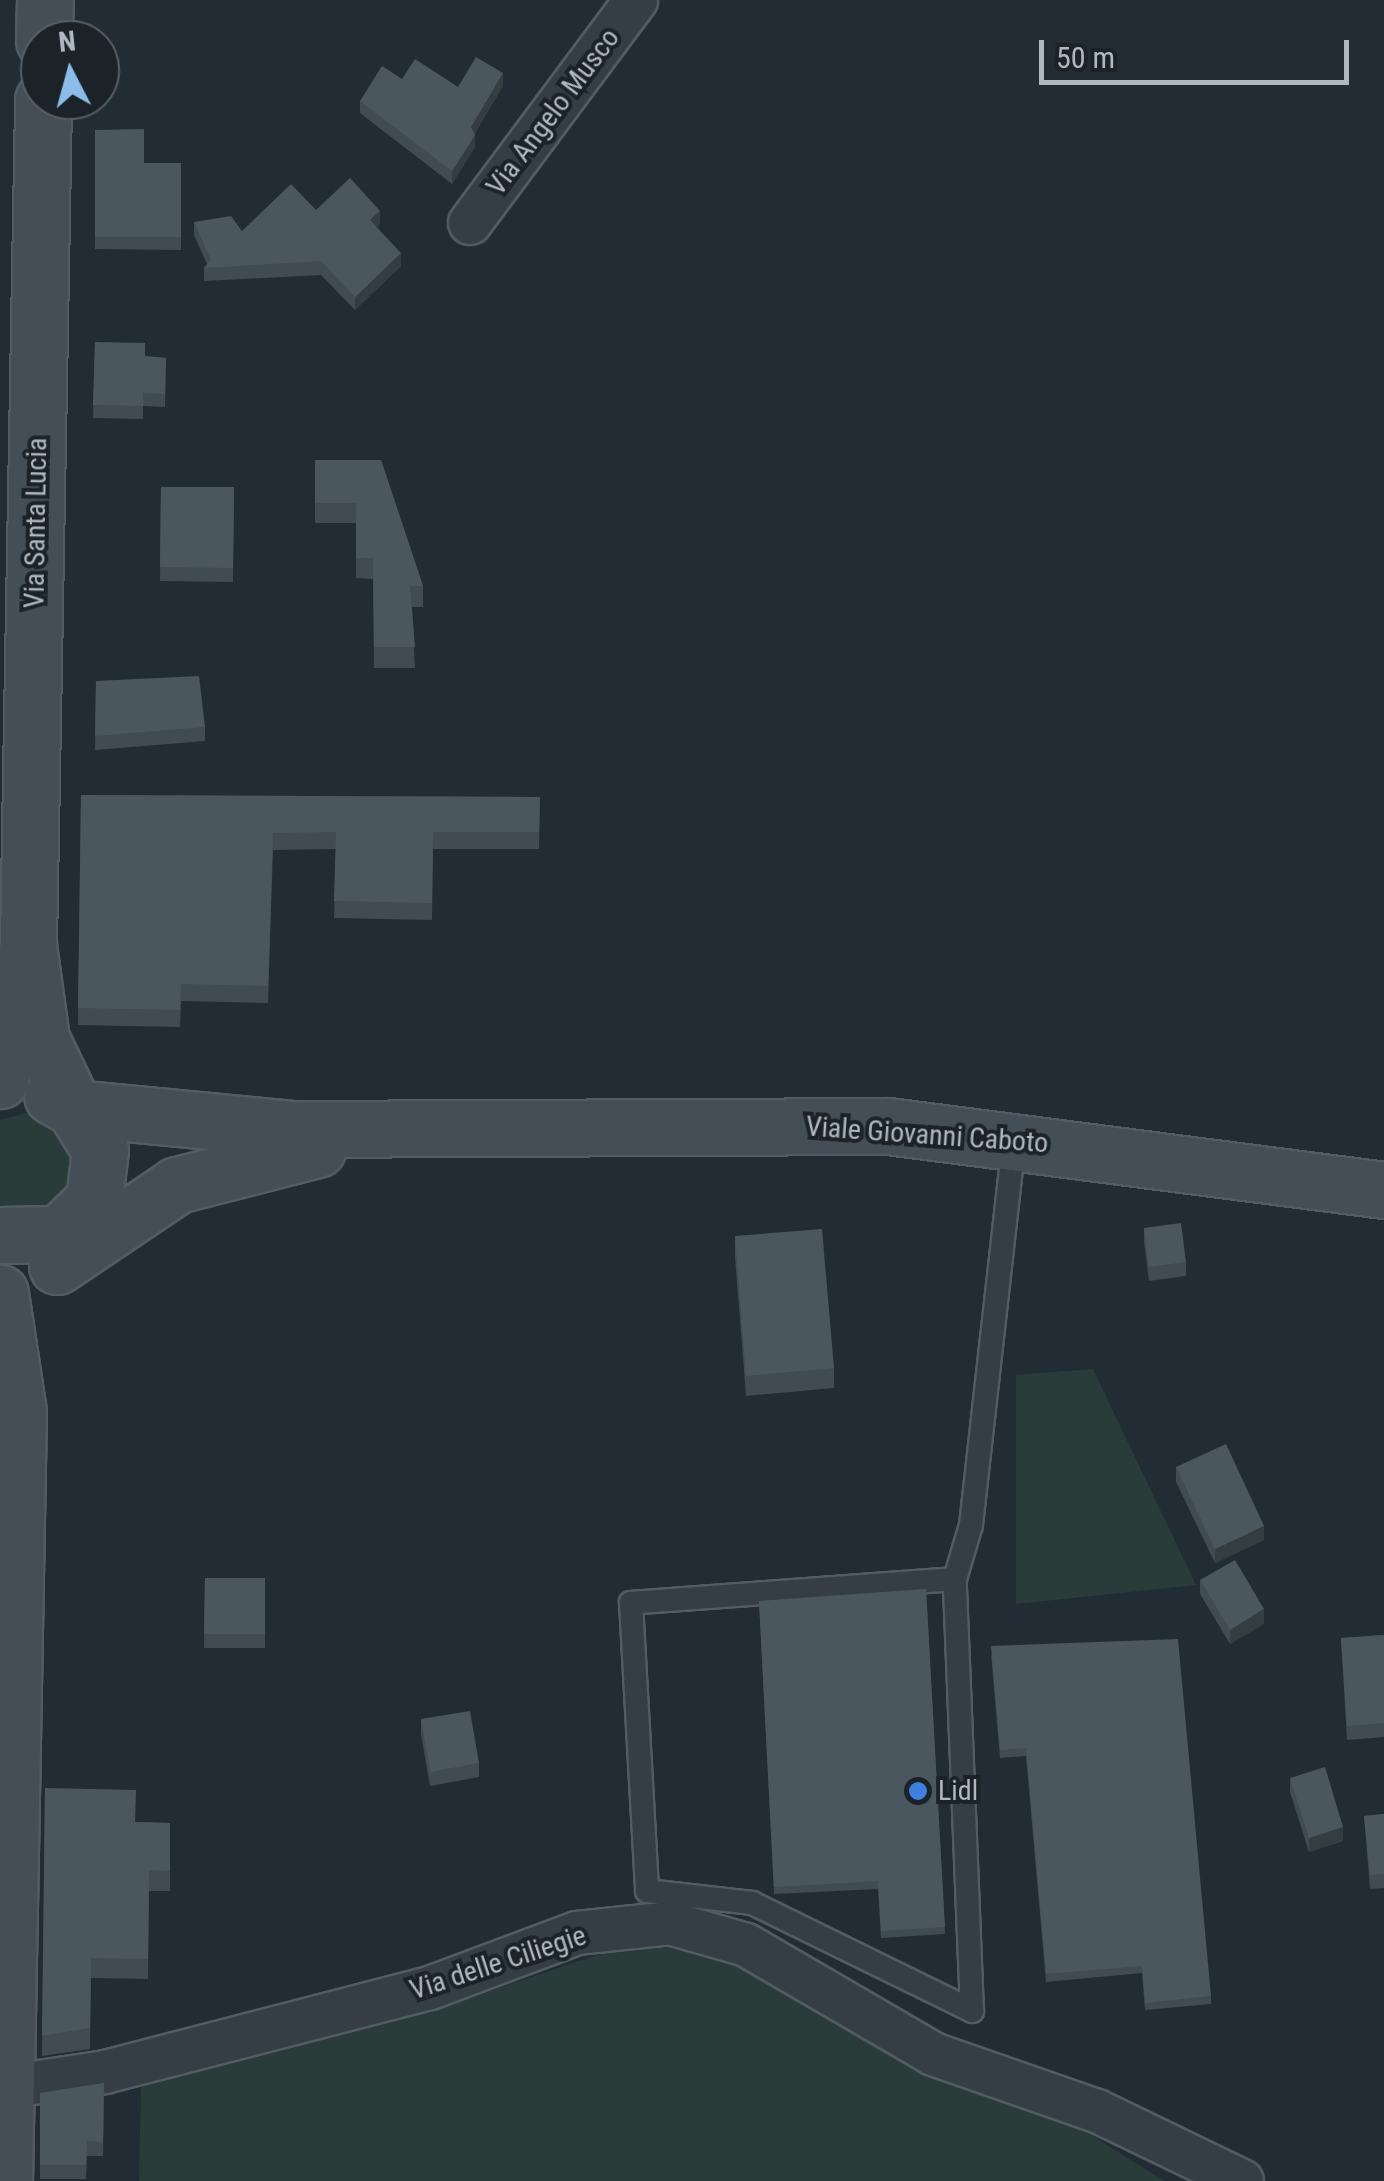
<!DOCTYPE html>
<html>
<head>
<meta charset="utf-8">
<style>
	body { margin:0 }
	#map { position:relative; width:1384px; height:2181px; overflow:hidden; background:#222c34; font-family:"Roboto Condensed",sans-serif }
	div>[style] { position:absolute }
	[style*='--x'] { left:calc(var(--x)*1px); top:calc(var(--y)*1px); width:calc(var(--w)*1px); rotate:calc(var(--a)*1deg) }
	.green>* { inset:0; background:#2a3c3a }
	.roads { filter:drop-shadow(2px 0 #535c62) drop-shadow(-2px 0 #535c62) drop-shadow(0 2px #535c62) drop-shadow(0 -2px #535c62) }
	.lane>* { height:22px; margin:-11px; padding:0 11px; transform-origin:11px; border-radius:11px; background:#353e45 }
	.street>* { height:42px; margin:-21px; padding:0 21px; transform-origin:21px; border-radius:21px; background:#353e45 }
	.secondary>* { height:55px; margin:-27.5px; padding:0 27.5px; transform-origin:27.5px; border-radius:27.5px; background:#444e57 }
	.wall>* { inset:0; background:#404b52 }
	.shaded-wall>* { inset:0; background:#343d42 }
	.building>* { inset:0; background:#4b575f }
	.dots>* { width:28px; height:28px; translate:-50% -50%; box-sizing:border-box; border:5px solid #1b2329; border-radius:50% }
	span { translate:-50% -50%; white-space:nowrap; text-align:center; line-height:1.15; -webkit-text-stroke:8px #1b2329; paint-order:stroke }
	.street-label { font-size:28px; color:#b0b9c1 }
	.poi-label { font-size:28px; color:#b0b9c1 }
	.left { translate:0 -50%; text-align:left }
	.north { position:absolute; left:20px; top:20px; width:100px; height:100px; box-sizing:border-box; background:#1b2329; border:2px solid #575f66; border-radius:50%; rotate:354deg; font-size:28px; font-weight:700; line-height:40px; text-align:center; color:#b0b9c1 }
	.north::after { content:''; display:block; margin:auto; width:35px; height:45px; background:#8cbdea; clip-path:polygon(50% 0,100% 100%,50% 72%,0 100%) }
	.scale { position:absolute; left:1039px; top:40px; width:310px; height:45px; box-sizing:border-box; border:5px solid #b0b9c1; border-top:0; padding-left:12px; font-size:30px; line-height:35px; white-space:nowrap; color:#b0b9c1; -webkit-text-stroke:8px #1b2329; paint-order:stroke }
</style>
</head>
<body>
<div id="map">
	<div class="green">
		<i style="clip-path:polygon(29px 1112px,77px 1138px,71px 1208px,0 1219px,0 1120px)"></i>
		<i style="clip-path:polygon(1093px 1369px,1196px 1585px,1016px 1604px,1016px 1375px)"></i>
		<i style="clip-path:polygon(639px 1941px,698px 1947px,749px 1966px,926px 2075px,1079px 2127px,1164px 2181px,139px 2181px,141px 2085px,443px 2007px)"></i>
	</div>
	<div class="roads">
		<div class="lane">
			<i style="--x:955;--y:1579;--w:325;--a:175.8"></i>
			<i style="--x:631;--y:1603;--w:288;--a:86.8"></i>
			<i style="--x:647;--y:1891;--w:106;--a:6.5"></i>
			<i style="--x:752;--y:1903;--w:245;--a:26.1"></i>
			<i style="--x:972;--y:2011;--w:432;--a:-92.3"></i>
			<i style="--x:955;--y:1579;--w:56;--a:-73.5"></i>
			<i style="--x:971;--y:1525;--w:385;--a:-83.6"></i>
		</div>
		<div class="street">
			<i style="--x:470;--y:223;--w:278;--a:-53.3"></i>
			<i style="--x:6;--y:2087;--w:100;--a:-8.6"></i>
			<i style="--x:105;--y:2072;--w:336;--a:-14.5"></i>
			<i style="--x:430;--y:1988;--w:157;--a:-20.5"></i>
			<i style="--x:577;--y:1933;--w:94;--a:-6.1"></i>
			<i style="--x:670;--y:1923;--w:79;--a:16.1"></i>
			<i style="--x:746;--y:1945;--w:216;--a:30.2"></i>
			<i style="--x:933;--y:2054;--w:174;--a:19.2"></i>
			<i style="--x:1097;--y:2111;--w:161;--a:25.8"></i>
		</div>
		<div class="secondary">
			<i style="--x:44;--y:40;--w:40;--a:-88.6"></i>
			<i style="--x:28;--y:945;--w:95;--a:82.1"></i>
			<i style="--x:41;--y:1039;--w:76;--a:64.4"></i>
			<i style="--x:74;--y:1108;--w:220;--a:5.5"></i>
			<i style="--x:293;--y:1129;--w:595;--a:-0.29"></i>
			<i style="--x:888;--y:1126;--w:500;--a:7.35"></i>
			<i style="--x:0;--y:1080;--w:138;--a:-78.3"></i>
			<i style="--x:28;--y:945;--w:845;--a:-88.98"></i>
			<i style="--x:0;--y:1235;--w:59;--a:-1"></i>
			<i style="--x:59;--y:1234;--w:49;--a:-44.2"></i>
			<i style="--x:94;--y:1200;--w:50;--a:-83.2"></i>
			<i style="--x:100;--y:1150;--w:49;--a:-121.8"></i>
			<i style="--x:74;--y:1108;--w:25;--a:-151"></i>
			<i style="--x:57;--y:1266;--w:145;--a:-34"></i>
			<i style="--x:177;--y:1185;--w:145;--a:-14.4"></i>
			<i style="--x:0;--y:1293;--w:120;--a:81.4"></i>
			<i style="--x:18;--y:1412;--w:769;--a:91.04"></i>
		</div>
	</div>
	<div class="wall">
		<i style="clip-path:polygon(402px 79px,458px 87px,503px 86px,475px 133px,475px 147px,452px 184px,360px 113px,360px 101px)"></i>
		<i style="clip-path:polygon(95px 130px,144px 163px,181px 163px,181px 250px,95px 249px)"></i>
		<i style="clip-path:polygon(316px 210px,380px 224px,377px 228px,401px 266px,355px 310px,321px 275px,204px 281px,204px 268px,207px 264px,194px 235px,194px 222px,242px 231px)"></i>
		<i style="clip-path:polygon(95px 342px,145px 356px,166px 358px,165px 407px,143px 406px,143px 419px,93px 418px)"></i>
		<i style="clip-path:polygon(315px 460px,381px 460px,423px 586px,423px 607px,412px 607px,415px 668px,374px 668px,373px 579px,356px 578px,356px 523px,315px 523px)"></i>
		<i style="clip-path:polygon(161px 487px,234px 487px,233px 582px,160px 581px)"></i>
		<i style="clip-path:polygon(96px 681px,205px 727px,205px 741px,95px 750px)"></i>
		<i style="clip-path:polygon(81px 795px,540px 797px,539px 849px,433px 849px,432px 920px,334px 918px,336px 849px,273px 850px,268px 1003px,181px 1001px,180px 1027px,78px 1025px)"></i>
		<i style="clip-path:polygon(1144px 1228px,1186px 1262px,1186px 1276px,1149px 1281px,1144px 1242px)"></i>
		<i style="clip-path:polygon(735px 1236px,834px 1368px,834px 1388px,746px 1396px,735px 1257px)"></i>
		<i style="clip-path:polygon(1176px 1467px,1264px 1540px,1215px 1563px,1176px 1482px)"></i>
		<i style="clip-path:polygon(205px 1578px,265px 1578px,265px 1648px,204px 1648px)"></i>
		<i style="clip-path:polygon(1200px 1580px,1264px 1624px,1230px 1644px,1200px 1594px)"></i>
		<i style="clip-path:polygon(926px 1589px,945px 1934px,881px 1938px,878px 1889px,774px 1894px,759px 1601px)"></i>
		<i style="clip-path:polygon(1384px 1635px,1384px 1737px,1347px 1740px,1341px 1638px)"></i>
		<i style="clip-path:polygon(991px 1654px,1211px 1996px,1211px 2004px,1145px 2010px,1142px 1973px,1046px 1982px,1026px 1756px,1000px 1758px)"></i>
		<i style="clip-path:polygon(421px 1719px,479px 1763px,479px 1777px,430px 1786px,421px 1734px)"></i>
		<i style="clip-path:polygon(1290px 1778px,1343px 1841px,1309px 1852px,1290px 1792px)"></i>
		<i style="clip-path:polygon(45px 1788px,136px 1822px,170px 1823px,170px 1891px,149px 1891px,148px 1979px,91px 1978px,90px 2049px,42px 2056px)"></i>
		<i style="clip-path:polygon(1384px 1814px,1384px 1888px,1370px 1889px,1364px 1816px)"></i>
		<i style="clip-path:polygon(104px 2083px,103px 2156px,87px 2156px,86px 2179px,40px 2179px,40px 2093px)"></i>
	</div>
	<div class="shaded-wall">
		<i style="clip-path:polygon(503px 73px,503px 86px,471px 139px,471px 127px)"></i>
		<i style="clip-path:polygon(475px 135px,475px 147px,452px 184px,452px 171px)"></i>
		<i style="clip-path:polygon(380px 211px,380px 224px,370px 234px,370px 220px)"></i>
		<i style="clip-path:polygon(401px 253px,401px 266px,355px 310px,355px 297px)"></i>
		<i style="clip-path:polygon(1264px 1526px,1264px 1540px,1215px 1563px,1215px 1549px)"></i>
		<i style="clip-path:polygon(1264px 1609px,1264px 1624px,1230px 1644px,1230px 1630px)"></i>
		<i style="clip-path:polygon(1343px 1827px,1343px 1841px,1309px 1852px,1309px 1838px)"></i>
	</div>
	<div class="building">
		<i style="clip-path:polygon(476px 57px,503px 73px,471px 127px,475px 135px,452px 171px,360px 101px,382px 66px,402px 79px,415px 59px,458px 87px)"></i>
		<i style="clip-path:polygon(144px 129px,144px 163px,181px 163px,181px 237px,95px 237px,95px 130px)"></i>
		<i style="clip-path:polygon(350px 178px,380px 211px,370px 220px,401px 253px,355px 297px,321px 261px,204px 268px,211px 260px,194px 222px,231px 216px,242px 231px,291px 184px,316px 210px)"></i>
		<i style="clip-path:polygon(95px 342px,145px 343px,145px 356px,166px 358px,165px 394px,143px 393px,143px 406px,93px 405px)"></i>
		<i style="clip-path:polygon(315px 460px,381px 460px,423px 586px,410px 586px,415px 647px,374px 647px,373px 558px,356px 558px,356px 503px,315px 503px)"></i>
		<i style="clip-path:polygon(161px 487px,234px 487px,233px 568px,160px 567px)"></i>
		<i style="clip-path:polygon(199px 676px,205px 727px,95px 736px,96px 681px)"></i>
		<i style="clip-path:polygon(81px 795px,540px 797px,539px 832px,433px 832px,432px 903px,334px 901px,336px 832px,273px 833px,268px 986px,181px 984px,180px 1010px,78px 1008px)"></i>
		<i style="clip-path:polygon(1181px 1223px,1186px 1262px,1149px 1267px,1144px 1228px)"></i>
		<i style="clip-path:polygon(822px 1229px,834px 1368px,746px 1376px,735px 1236px)"></i>
		<i style="clip-path:polygon(1226px 1444px,1264px 1526px,1215px 1549px,1176px 1467px)"></i>
		<i style="clip-path:polygon(1235px 1560px,1264px 1609px,1230px 1630px,1200px 1580px)"></i>
		<i style="clip-path:polygon(205px 1578px,265px 1578px,265px 1634px,204px 1634px)"></i>
		<i style="clip-path:polygon(926px 1589px,945px 1927px,881px 1931px,878px 1881px,774px 1887px,759px 1601px)"></i>
		<i style="clip-path:polygon(1384px 1635px,1384px 1723px,1347px 1726px,1341px 1638px)"></i>
		<i style="clip-path:polygon(1178px 1639px,1211px 1996px,1145px 2003px,1142px 1966px,1046px 1974px,1026px 1748px,1000px 1750px,991px 1646px)"></i>
		<i style="clip-path:polygon(470px 1711px,479px 1763px,430px 1772px,421px 1719px)"></i>
		<i style="clip-path:polygon(1325px 1767px,1343px 1827px,1309px 1838px,1290px 1778px)"></i>
		<i style="clip-path:polygon(45px 1788px,136px 1790px,135px 1822px,170px 1823px,170px 1871px,149px 1870px,148px 1959px,91px 1958px,90px 2028px,42px 2036px)"></i>
		<i style="clip-path:polygon(1384px 1814px,1384px 1874px,1370px 1875px,1364px 1816px)"></i>
		<i style="clip-path:polygon(104px 2083px,103px 2142px,87px 2141px,86px 2165px,40px 2165px,40px 2093px)"></i>
	</div>
	<div class="dots">
		<i style="left:918px;top:1791px;background:#3f7fe0"></i>
	</div>
	<div class="street-label">
		<span style="left:553px;top:112px;rotate:-53deg">Via Angelo Musco</span>
		<span style="left:36px;top:523px;rotate:-89deg">Via Santa Lucia</span>
		<span style="left:927px;top:1135px;rotate:4deg">Viale Giovanni Caboto</span>
		<span style="left:498px;top:1963px;rotate:-18deg">Via delle Ciliegie</span>
	</div>
	<div class="poi-label">
		<span class="left" style="left:938px;top:1791px">Lidl</span>
	</div>
	<div class="north">N</div>
	<div class="scale">50 m</div>
</div>
</body>
</html>
